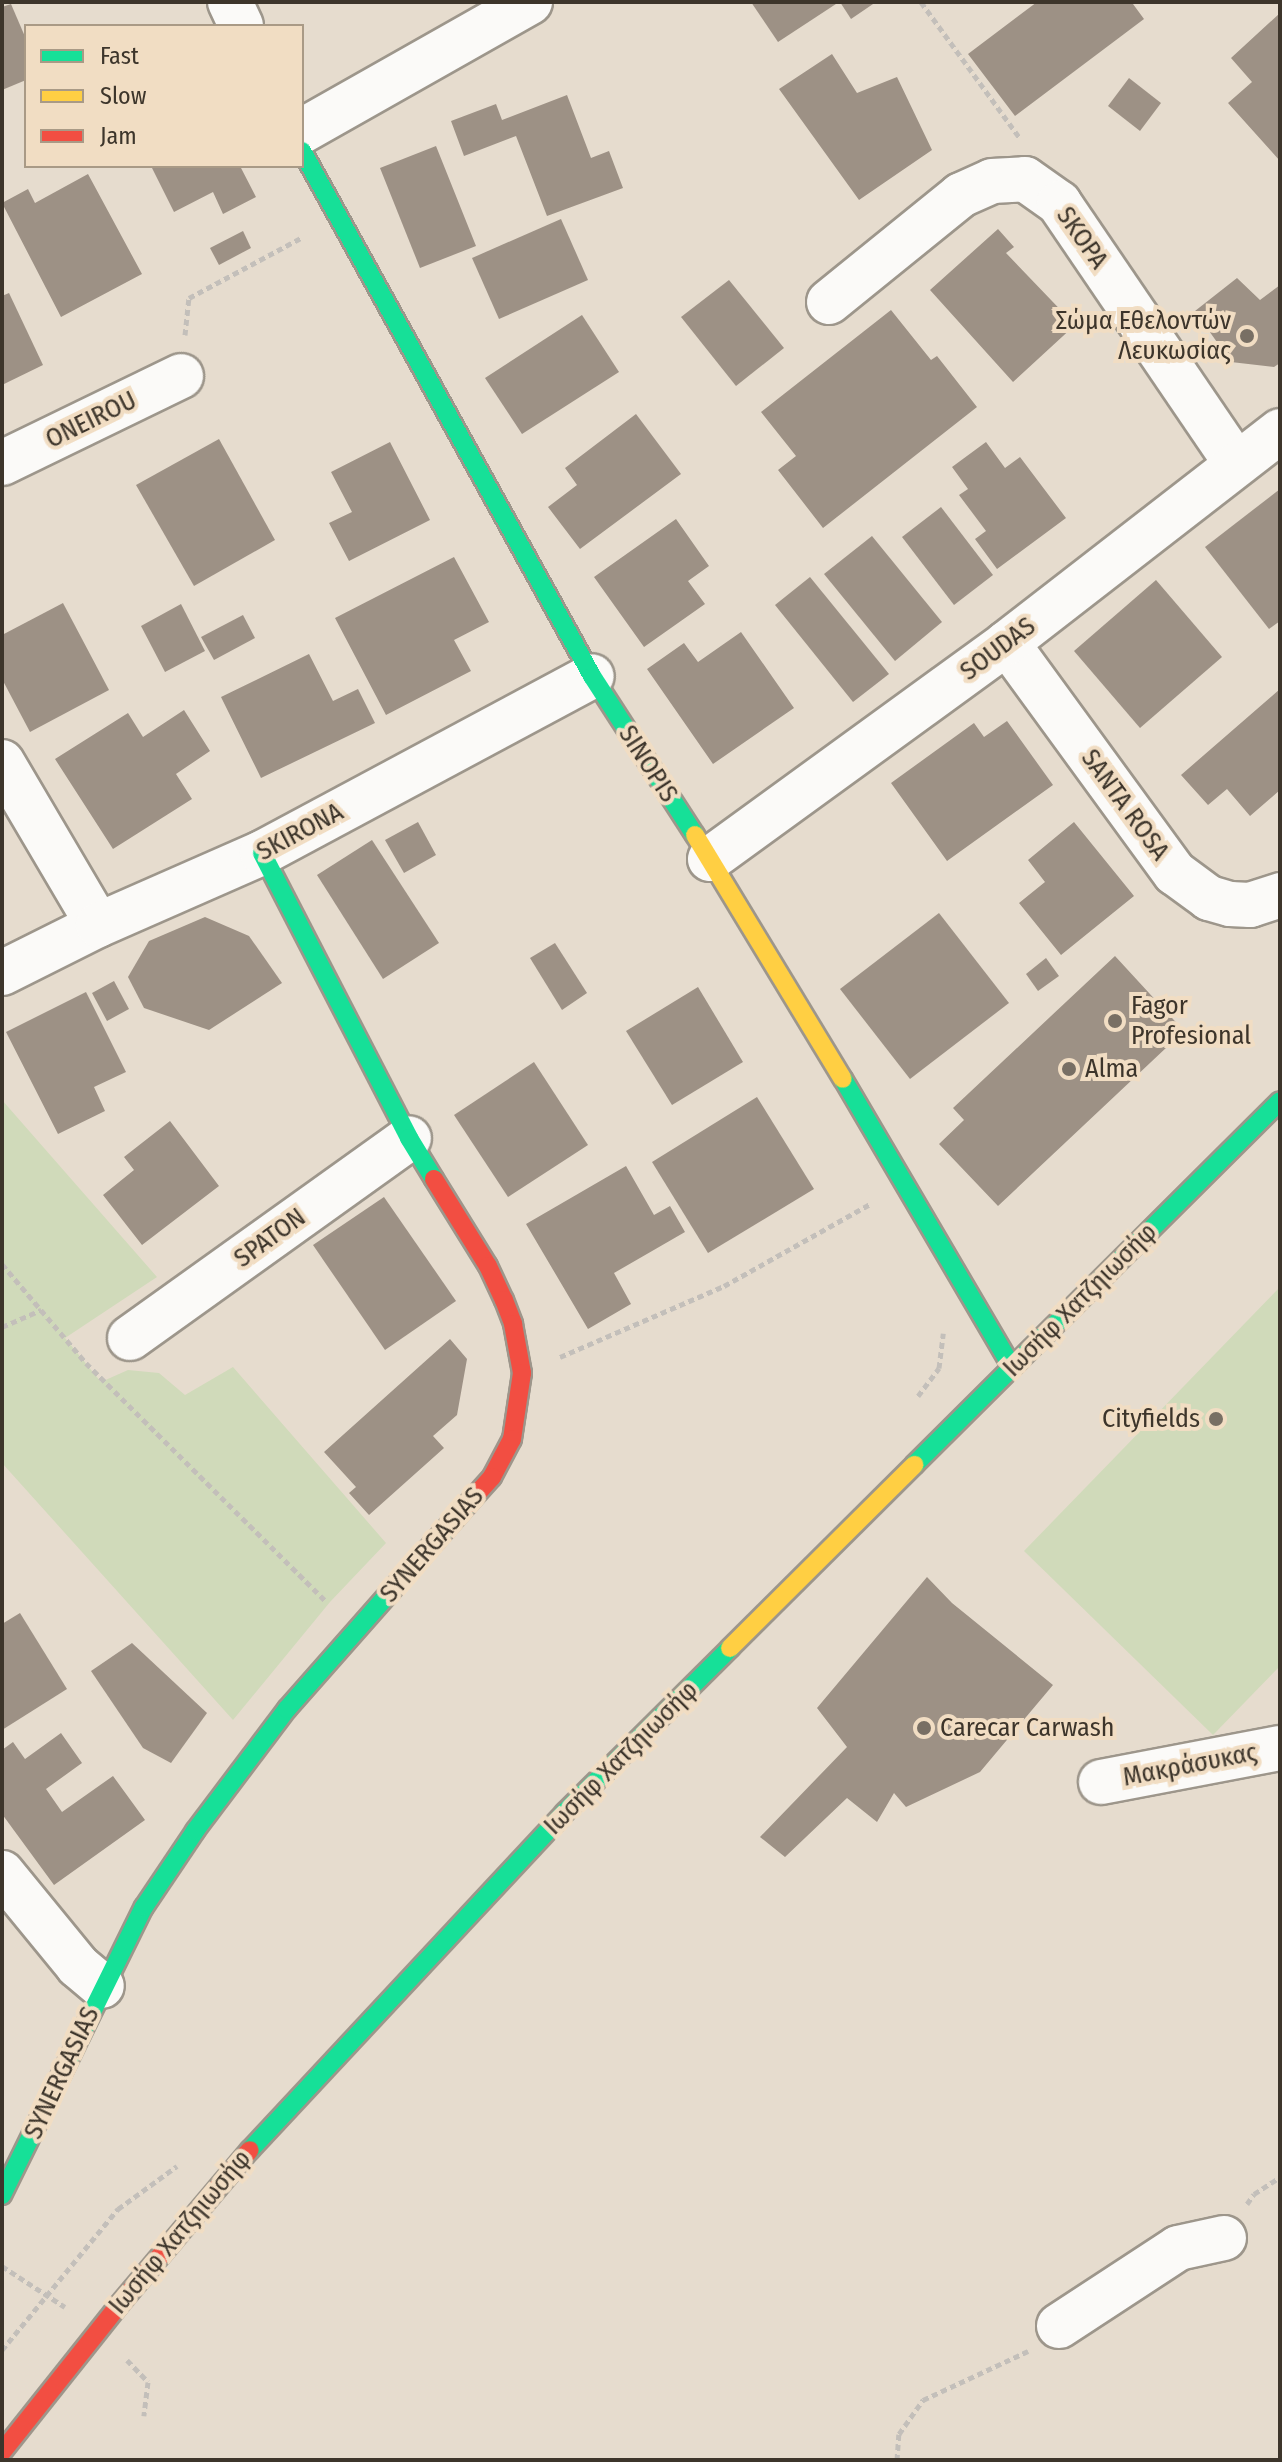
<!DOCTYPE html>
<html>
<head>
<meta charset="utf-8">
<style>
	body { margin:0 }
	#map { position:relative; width:1282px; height:2462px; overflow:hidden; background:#e6dcce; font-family:"Fira Sans Condensed",sans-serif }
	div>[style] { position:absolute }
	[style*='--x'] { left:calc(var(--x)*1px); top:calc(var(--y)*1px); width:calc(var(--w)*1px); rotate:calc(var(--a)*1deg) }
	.green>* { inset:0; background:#d0daba }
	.building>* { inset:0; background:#9d9185 }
	.path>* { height:5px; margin-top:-2.5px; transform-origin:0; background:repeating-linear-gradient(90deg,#c3bfba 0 6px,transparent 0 10px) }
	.roads { filter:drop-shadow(2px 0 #9d968b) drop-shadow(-2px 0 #9d968b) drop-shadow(0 2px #9d968b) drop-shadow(0 -2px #9d968b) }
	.street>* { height:44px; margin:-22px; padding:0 22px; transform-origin:22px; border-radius:22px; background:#fbfaf8 }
	.fast>* { height:18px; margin:-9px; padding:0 9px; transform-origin:9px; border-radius:9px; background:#16e098 }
	.slow>* { height:18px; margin:-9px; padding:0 9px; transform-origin:9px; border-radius:9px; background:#ffcf43 }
	.jam>* { height:18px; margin:-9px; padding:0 9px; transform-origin:9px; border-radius:9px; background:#f24e42 }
	.dots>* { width:22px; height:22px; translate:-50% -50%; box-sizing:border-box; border:4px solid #f1ddc3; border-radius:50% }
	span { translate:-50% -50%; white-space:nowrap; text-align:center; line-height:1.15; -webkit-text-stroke:8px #f1ddc3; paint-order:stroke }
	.street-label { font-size:26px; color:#3d352b }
	.poi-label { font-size:26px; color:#3d352b }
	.right { translate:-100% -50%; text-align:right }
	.left { translate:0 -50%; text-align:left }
	.frame { position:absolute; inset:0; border:4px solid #3d352b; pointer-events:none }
	.legend { position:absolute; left:24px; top:24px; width:280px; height:144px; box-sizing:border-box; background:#f1ddc3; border:2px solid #a99a86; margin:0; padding:10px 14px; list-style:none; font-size:24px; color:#3d352b }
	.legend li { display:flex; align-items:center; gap:16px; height:40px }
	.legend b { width:40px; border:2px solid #a99a86 }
</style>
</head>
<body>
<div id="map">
	<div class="green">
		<i style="clip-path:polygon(2px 1100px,157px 1277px,65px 1338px,101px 1382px,128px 1370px,159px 1373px,185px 1395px,233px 1367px,386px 1543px,330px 1602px,233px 1720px,2px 1463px)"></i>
		<i style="clip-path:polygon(1280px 1287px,1280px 1666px,1213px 1735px,1024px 1551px)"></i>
	</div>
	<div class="building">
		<i style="clip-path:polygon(751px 2px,839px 2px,778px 42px)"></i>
		<i style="clip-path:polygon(840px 2px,876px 2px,851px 19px)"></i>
		<i style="clip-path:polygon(1037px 2px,1135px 2px,1133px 4px,1144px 19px,1015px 116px,968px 54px)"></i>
		<i style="clip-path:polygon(11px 4px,26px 39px,26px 80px,2px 90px,2px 7px)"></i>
		<i style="clip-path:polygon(1280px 13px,1280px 161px,1228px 103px,1252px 82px,1231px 58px)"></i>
		<i style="clip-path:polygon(832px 54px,857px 93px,897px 77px,932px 150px,859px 200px,779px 89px)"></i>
		<i style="clip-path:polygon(1129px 78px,1161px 103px,1140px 131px,1108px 106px)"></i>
		<i style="clip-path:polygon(567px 95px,591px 158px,609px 151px,623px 188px,547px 216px,516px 136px,464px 156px,451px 121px,496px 104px,502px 120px)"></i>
		<i style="clip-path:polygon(436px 146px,476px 246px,420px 268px,380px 168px)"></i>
		<i style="clip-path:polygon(151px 166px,240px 166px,256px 197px,223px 214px,213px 192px,174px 212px)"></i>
		<i style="clip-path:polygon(88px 174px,142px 274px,61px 317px,2px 203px,28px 189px,35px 203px)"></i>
		<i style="clip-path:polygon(561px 219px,588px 280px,499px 319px,472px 258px)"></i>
		<i style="clip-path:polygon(998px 229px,1014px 247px,1006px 253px,1075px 325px,1013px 382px,930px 290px)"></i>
		<i style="clip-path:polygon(243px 231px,251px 248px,219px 265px,210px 248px)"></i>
		<i style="clip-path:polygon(1237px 278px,1260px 300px,1280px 285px,1280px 363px,1274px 367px,1231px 362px,1195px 311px)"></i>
		<i style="clip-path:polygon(729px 280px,784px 348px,736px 386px,681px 317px)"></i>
		<i style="clip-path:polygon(9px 293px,43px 365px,2px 385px,2px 296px)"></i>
		<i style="clip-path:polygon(891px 310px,931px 360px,937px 356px,977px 407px,823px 528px,778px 470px,796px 456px,761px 412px)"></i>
		<i style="clip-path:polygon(582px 315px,619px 372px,522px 434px,485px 378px)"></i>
		<i style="clip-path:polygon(636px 414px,681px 474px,580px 549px,548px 507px,577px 485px,565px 468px)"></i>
		<i style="clip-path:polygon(219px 439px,275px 540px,194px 586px,136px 485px)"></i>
		<i style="clip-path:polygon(390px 442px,430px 520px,349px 561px,329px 523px,352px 512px,331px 472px)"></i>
		<i style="clip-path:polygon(986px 442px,1005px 468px,1020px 457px,1066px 518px,997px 569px,975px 539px,986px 531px,959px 495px,968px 489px,952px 467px)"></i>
		<i style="clip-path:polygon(1280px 489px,1280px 621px,1269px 629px,1205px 547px)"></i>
		<i style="clip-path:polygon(941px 507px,993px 575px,954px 605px,902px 537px)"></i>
		<i style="clip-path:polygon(676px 519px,709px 566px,688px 581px,705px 604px,644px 647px,594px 577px)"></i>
		<i style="clip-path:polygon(872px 536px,942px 622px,895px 661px,824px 574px)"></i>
		<i style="clip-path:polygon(454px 557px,489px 622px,454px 640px,471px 671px,386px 715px,335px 618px)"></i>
		<i style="clip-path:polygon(810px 577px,889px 674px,853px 702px,775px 605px)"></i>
		<i style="clip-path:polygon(1156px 580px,1222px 657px,1140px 728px,1074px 651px)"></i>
		<i style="clip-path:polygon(63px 603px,109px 690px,30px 732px,2px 679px,2px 635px)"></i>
		<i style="clip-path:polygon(181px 604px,205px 651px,165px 672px,141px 626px)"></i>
		<i style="clip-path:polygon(243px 615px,255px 638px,214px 660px,201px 637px)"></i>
		<i style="clip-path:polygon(741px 632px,794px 708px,713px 764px,647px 669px,684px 643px,698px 662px)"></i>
		<i style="clip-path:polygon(309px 654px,333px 701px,358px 689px,375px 723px,261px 778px,221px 697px)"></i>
		<i style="clip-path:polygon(1280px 689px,1280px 790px,1250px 816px,1227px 789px,1208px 805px,1181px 775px)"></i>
		<i style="clip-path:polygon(184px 710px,210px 751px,176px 774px,192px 799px,113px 849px,55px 759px,128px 713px,143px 737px)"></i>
		<i style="clip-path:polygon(1007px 721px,1053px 785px,947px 861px,891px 783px,974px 723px,984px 737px)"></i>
		<i style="clip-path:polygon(418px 822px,436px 855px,404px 873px,385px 840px)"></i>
		<i style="clip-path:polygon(1074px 822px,1134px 896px,1061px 955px,1019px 903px,1045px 882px,1028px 860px)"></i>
		<i style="clip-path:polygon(372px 840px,439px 943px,383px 979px,317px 875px)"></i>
		<i style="clip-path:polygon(939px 913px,1009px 1003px,910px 1079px,840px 989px)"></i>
		<i style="clip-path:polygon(205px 917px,249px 936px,282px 983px,209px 1030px,144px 1008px,128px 977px,149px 941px)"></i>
		<i style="clip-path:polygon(555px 943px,587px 993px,562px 1010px,530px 958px)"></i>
		<i style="clip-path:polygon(1115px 956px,1184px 1031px,998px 1206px,939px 1144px,964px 1120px,953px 1108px)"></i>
		<i style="clip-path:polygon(1046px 958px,1059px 976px,1038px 991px,1026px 974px)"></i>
		<i style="clip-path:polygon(114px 981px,129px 1009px,107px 1021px,92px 993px)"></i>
		<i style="clip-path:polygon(698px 987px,743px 1062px,672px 1105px,626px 1031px)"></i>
		<i style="clip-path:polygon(86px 992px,126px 1072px,94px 1087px,105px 1111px,58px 1134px,6px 1032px)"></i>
		<i style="clip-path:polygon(534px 1062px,588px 1145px,508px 1197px,454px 1115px)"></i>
		<i style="clip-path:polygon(757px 1097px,814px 1189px,708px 1253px,652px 1162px)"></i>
		<i style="clip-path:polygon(170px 1121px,219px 1186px,142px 1245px,103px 1195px,134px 1170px,124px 1157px)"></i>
		<i style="clip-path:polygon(626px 1166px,654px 1215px,670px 1206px,685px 1232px,614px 1273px,631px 1304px,588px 1329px,526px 1224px)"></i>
		<i style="clip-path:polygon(384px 1197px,456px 1301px,385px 1350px,313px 1245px)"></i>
		<i style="clip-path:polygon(450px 1339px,467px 1359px,457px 1415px,433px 1436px,444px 1448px,369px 1515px,349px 1493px,356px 1487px,324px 1452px)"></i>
		<i style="clip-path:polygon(927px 1577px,952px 1603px,1053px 1685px,980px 1772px,906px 1807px,894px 1793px,877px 1822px,847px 1798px,785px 1857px,760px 1837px,847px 1747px,817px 1708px)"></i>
		<i style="clip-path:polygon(20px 1613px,67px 1689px,2px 1730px,2px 1624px)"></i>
		<i style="clip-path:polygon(132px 1643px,207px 1713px,171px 1763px,143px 1748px,91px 1671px)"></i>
		<i style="clip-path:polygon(61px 1733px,82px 1763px,46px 1789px,62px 1812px,113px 1776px,145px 1820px,54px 1885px,2px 1814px,2px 1750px,13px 1742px,25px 1759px)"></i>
	</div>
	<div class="path">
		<i style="--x:921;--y:2;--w:167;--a:54"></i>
		<i style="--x:185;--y:335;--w:37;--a:-84"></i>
		<i style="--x:189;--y:298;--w:129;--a:-28.2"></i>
		<i style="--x:2;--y:1264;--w:130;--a:49.7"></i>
		<i style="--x:86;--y:1363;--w:339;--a:44.8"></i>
		<i style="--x:2;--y:1327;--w:43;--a:-23.6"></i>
		<i style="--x:560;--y:1357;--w:179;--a:-23.4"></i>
		<i style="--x:724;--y:1286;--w:167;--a:-29.3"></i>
		<i style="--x:918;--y:1396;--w:35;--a:-53"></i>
		<i style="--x:939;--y:1368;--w:35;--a:-83"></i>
		<i style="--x:1247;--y:2204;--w:12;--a:-55"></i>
		<i style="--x:1254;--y:2194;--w:31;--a:-33"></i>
		<i style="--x:2;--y:2266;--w:75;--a:33.1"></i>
		<i style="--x:2;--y:2350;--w:183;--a:-50.6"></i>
		<i style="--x:118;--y:2209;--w:73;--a:-36.1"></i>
		<i style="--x:127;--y:2360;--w:30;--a:46"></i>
		<i style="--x:148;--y:2382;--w:34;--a:97"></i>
		<i style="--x:897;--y:2460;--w:26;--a:-86"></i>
		<i style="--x:899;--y:2434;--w:42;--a:-54.8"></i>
		<i style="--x:923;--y:2400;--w:116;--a:-25"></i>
	</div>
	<div class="roads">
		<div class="street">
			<i style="--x:230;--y:2;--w:26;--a:65"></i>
			<i style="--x:302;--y:131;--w:262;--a:-29.5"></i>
			<i style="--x:829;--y:302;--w:170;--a:-39"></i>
			<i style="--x:961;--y:195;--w:34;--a:-24"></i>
			<i style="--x:992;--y:181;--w:33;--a:-3"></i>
			<i style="--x:1025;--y:179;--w:42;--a:35.2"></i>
			<i style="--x:1059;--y:203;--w:315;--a:55.8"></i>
			<i style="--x:2;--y:463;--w:199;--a:-25.9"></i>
			<i style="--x:1007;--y:643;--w:285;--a:53.9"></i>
			<i style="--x:1175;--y:873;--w:42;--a:36.3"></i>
			<i style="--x:1209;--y:898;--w:22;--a:16"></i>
			<i style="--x:1230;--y:904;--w:20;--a:3"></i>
			<i style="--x:1250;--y:905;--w:32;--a:-18"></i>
			<i style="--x:2;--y:762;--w:189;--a:59.5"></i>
			<i style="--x:710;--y:859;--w:367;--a:-36"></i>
			<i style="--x:1007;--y:643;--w:346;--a:-37.8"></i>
			<i style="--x:2;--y:973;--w:107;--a:-26.6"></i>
			<i style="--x:98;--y:925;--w:179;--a:-23.7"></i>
			<i style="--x:262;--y:853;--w:374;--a:-28.2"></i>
			<i style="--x:130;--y:1338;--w:343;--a:-35.6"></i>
			<i style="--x:1101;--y:1782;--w:182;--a:-10.8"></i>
			<i style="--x:2;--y:1873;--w:120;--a:50.7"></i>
			<i style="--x:78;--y:1966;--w:31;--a:40"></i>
			<i style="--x:1059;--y:2326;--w:142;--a:-33.2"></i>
			<i style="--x:1178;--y:2248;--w:47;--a:-12.3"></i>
		</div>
		<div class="fast">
			<i style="--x:302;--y:151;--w:600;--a:61.08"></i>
			<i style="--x:592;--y:676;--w:189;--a:57.1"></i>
			<i style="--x:262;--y:853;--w:321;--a:62.7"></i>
			<i style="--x:409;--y:1138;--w:48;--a:58.6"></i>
			<i style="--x:843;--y:1079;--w:334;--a:59.6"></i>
			<i style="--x:914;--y:1465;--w:516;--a:-44.84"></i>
			<i style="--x:250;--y:2150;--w:461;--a:-47"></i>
			<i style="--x:564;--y:1813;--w:234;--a:-44.8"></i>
			<i style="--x:2;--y:2195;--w:321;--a:-63.8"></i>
			<i style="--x:144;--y:1907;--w:92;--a:-56.1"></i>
			<i style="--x:195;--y:1831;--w:153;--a:-53"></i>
			<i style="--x:287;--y:1709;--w:272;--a:-48.6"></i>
		</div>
		<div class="slow">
			<i style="--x:695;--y:835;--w:285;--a:58.8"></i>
			<i style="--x:730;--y:1648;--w:260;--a:-44.8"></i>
		</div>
		<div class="jam">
			<i style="--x:434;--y:1179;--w:102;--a:58.2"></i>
			<i style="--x:488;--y:1266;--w:38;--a:65"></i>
			<i style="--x:504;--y:1300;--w:26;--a:69"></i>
			<i style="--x:513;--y:1324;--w:50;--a:79.6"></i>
			<i style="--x:522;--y:1373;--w:67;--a:98.6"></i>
			<i style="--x:512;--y:1439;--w:43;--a:117.8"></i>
			<i style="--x:492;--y:1477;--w:38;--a:132"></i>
			<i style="--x:2;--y:2452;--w:186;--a:-51.5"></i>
			<i style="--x:118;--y:2306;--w:204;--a:-49.8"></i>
		</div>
	</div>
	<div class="dots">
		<i style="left:1247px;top:336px;background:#786f64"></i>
		<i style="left:1115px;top:1021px;background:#786f64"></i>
		<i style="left:1069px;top:1069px;background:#786f64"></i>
		<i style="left:1216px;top:1419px;background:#786f64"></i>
		<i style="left:924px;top:1728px;background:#786f64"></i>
	</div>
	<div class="street-label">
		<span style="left:1082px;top:238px;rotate:55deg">SKOPA</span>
		<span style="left:91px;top:420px;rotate:-26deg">ONEIROU</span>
		<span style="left:998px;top:649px;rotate:-37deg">SOUDAS</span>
		<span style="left:648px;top:764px;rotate:57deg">SINOPIS</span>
		<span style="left:1125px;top:805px;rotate:54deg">SANTA ROSA</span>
		<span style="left:300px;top:832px;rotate:-28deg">SKIRONA</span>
		<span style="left:270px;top:1238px;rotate:-36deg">SPATON</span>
		<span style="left:1080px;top:1300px;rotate:-45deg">Ιωσήφ Χατζηιωσήφ</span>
		<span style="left:432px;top:1545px;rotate:-49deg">SYNERGASIAS</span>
		<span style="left:621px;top:1758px;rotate:-45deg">Ιωσήφ Χατζηιωσήφ</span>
		<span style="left:1190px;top:1765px;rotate:-11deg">Μακράσυκας</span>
		<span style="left:62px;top:2073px;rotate:-65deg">SYNERGASIAS</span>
		<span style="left:180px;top:2232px;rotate:-50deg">Ιωσήφ Χατζηιωσήφ</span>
	</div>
	<div class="poi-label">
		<span class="right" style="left:1231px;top:336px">Σώμα Εθελοντών<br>Λευκωσίας</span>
		<span class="left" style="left:1131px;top:1021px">Fagor<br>Profesional</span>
		<span class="left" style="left:1085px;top:1069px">Alma</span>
		<span class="right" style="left:1200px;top:1419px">Cityfields</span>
		<span class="left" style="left:940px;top:1728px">Carecar Carwash</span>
	</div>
	<div class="frame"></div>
	<ul class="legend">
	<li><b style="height:10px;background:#16e098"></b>Fast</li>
	<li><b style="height:10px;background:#ffcf43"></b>Slow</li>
	<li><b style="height:10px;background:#f24e42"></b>Jam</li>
	</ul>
</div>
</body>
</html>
